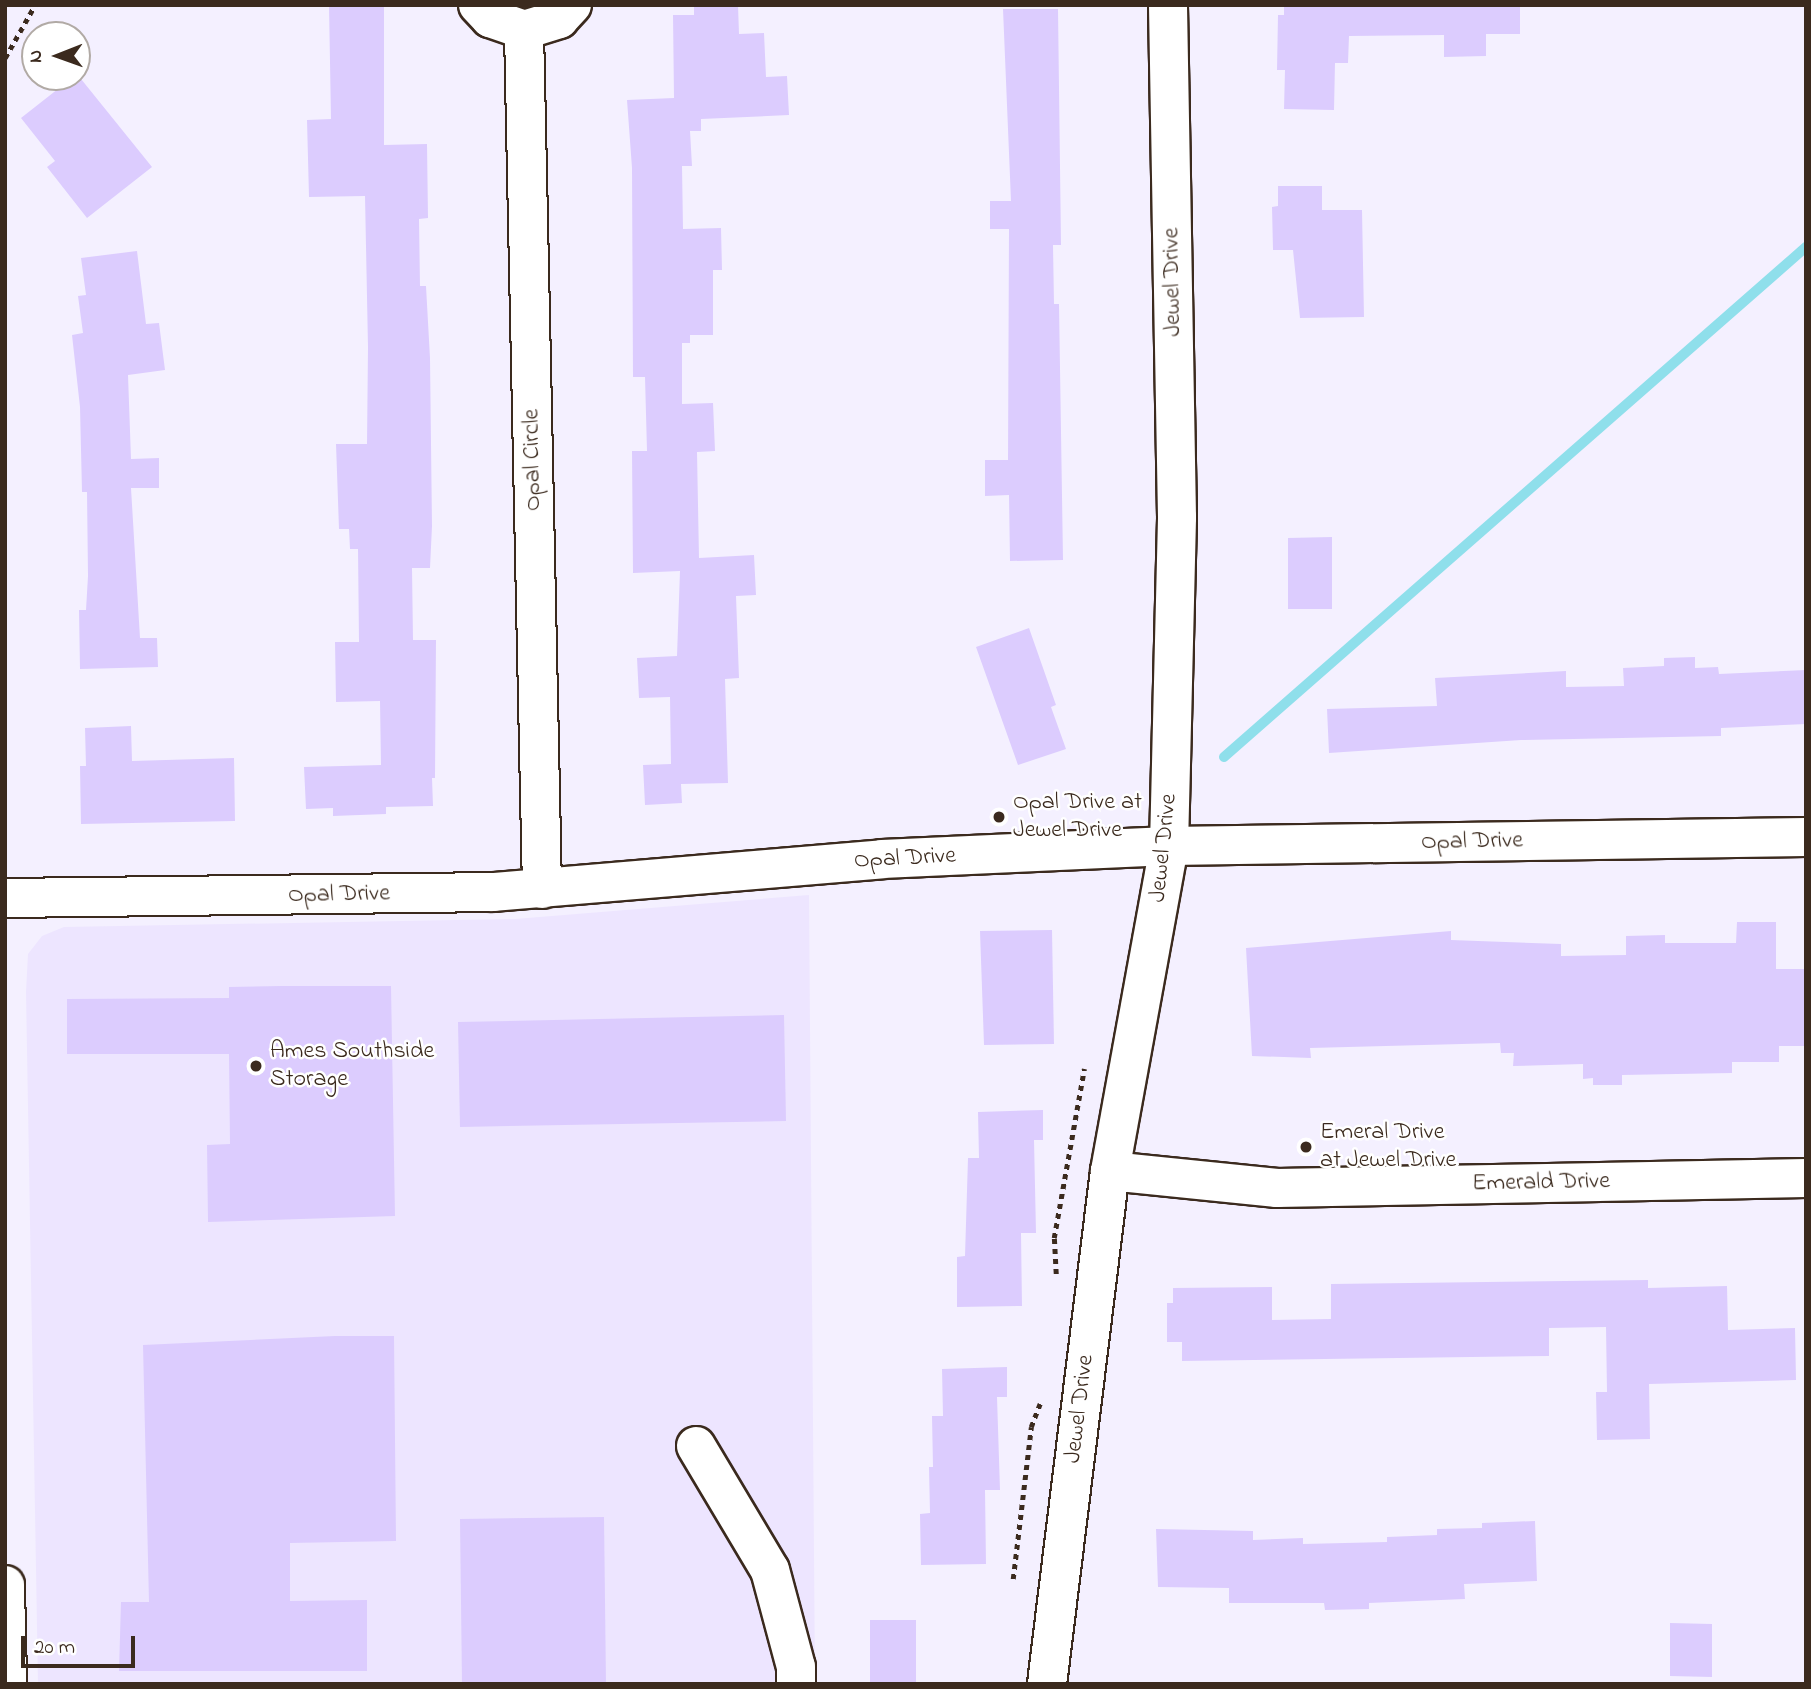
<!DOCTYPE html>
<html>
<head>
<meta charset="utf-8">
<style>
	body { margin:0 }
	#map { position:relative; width:1811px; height:1689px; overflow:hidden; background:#f4f0ff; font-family:"Indie Flower",sans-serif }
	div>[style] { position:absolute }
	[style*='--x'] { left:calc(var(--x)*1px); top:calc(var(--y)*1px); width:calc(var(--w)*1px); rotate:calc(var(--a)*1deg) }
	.built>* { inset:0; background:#ede5ff }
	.stream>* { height:10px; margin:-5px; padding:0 5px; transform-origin:5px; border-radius:5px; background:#8fdfeb }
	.building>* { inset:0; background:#dcccfe }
	.path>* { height:4.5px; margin-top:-2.25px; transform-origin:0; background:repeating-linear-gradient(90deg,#3b2a1e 0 5px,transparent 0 10px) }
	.roads { filter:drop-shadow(2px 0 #3b2a1e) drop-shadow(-2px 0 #3b2a1e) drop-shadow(0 2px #3b2a1e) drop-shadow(0 -2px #3b2a1e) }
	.minor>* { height:38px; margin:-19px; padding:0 19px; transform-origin:19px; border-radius:19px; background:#fff }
	.dots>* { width:19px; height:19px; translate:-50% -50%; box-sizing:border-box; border:4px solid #fff; border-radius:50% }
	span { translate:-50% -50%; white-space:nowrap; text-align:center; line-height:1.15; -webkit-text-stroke:5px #fff; paint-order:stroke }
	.street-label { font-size:24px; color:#3b2a1e }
	.poi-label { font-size:24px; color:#3b2a1e }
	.left { translate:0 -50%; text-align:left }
	.frame { position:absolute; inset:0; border:7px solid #3b2a1e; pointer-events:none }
	.north { position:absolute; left:21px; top:21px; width:70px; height:70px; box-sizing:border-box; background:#fff; border:2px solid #b1aaa5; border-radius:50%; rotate:269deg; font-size:19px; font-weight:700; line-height:28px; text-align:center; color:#3b2a1e }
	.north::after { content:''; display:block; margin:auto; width:24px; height:32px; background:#3b2a1e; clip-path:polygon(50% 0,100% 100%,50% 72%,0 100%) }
	.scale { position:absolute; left:21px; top:1636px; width:114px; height:32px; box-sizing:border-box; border:4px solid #3b2a1e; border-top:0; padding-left:9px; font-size:21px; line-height:24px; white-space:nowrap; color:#3b2a1e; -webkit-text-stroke:5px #fff; paint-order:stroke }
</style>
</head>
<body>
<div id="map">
	<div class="built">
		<i style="clip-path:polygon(809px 895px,815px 1684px,38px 1684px,26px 992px,28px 954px,42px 936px,64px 927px,515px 919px)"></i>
	</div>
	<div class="stream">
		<i style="--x:1224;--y:757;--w:774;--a:-41.23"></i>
	</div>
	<div class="building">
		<i style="clip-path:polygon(329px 5px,384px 5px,384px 145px,427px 144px,428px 218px,419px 219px,420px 286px,426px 286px,430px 358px,432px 526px,430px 568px,412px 568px,413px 640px,436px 640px,435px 778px,432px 778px,433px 806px,386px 807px,386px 814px,333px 816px,333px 808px,306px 809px,304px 767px,381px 765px,380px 701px,336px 702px,335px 642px,359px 642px,358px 549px,350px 549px,349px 529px,339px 529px,336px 444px,367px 444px,368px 347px,365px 196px,309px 197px,307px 120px,331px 119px)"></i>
		<i style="clip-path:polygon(694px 5px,738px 5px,739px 34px,764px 33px,766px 77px,787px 76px,789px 115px,701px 119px,701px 131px,690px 131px,692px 166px,682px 166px,683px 229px,721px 228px,722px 270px,713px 270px,713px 335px,690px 335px,690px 343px,682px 343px,682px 404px,713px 403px,715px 451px,697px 452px,699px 558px,754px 555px,756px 595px,736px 596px,739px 678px,725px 679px,728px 783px,681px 784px,682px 803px,645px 805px,643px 765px,671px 764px,670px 697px,639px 698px,637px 658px,677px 656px,680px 571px,633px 573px,632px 451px,647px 451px,645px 377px,633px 377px,632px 168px,627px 100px,674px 98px,673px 15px,694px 15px)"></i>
		<i style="clip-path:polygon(1284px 5px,1520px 5px,1520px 34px,1486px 34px,1486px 56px,1444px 57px,1444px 35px,1349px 36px,1348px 63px,1335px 63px,1334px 110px,1284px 109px,1285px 70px,1277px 70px,1278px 15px,1284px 15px)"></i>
		<i style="clip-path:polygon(1003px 9px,1058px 9px,1061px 245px,1053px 245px,1054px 304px,1059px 304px,1063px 560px,1010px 561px,1009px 495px,985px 496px,985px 460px,1008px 460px,1009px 229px,990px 229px,990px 201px,1011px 201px)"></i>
		<i style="clip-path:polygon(77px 74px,152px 167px,87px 218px,47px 167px,55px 161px,21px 118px)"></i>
		<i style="clip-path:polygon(1278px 186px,1322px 186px,1322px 210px,1362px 210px,1364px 317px,1300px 318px,1293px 250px,1273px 250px,1272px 207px,1278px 206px)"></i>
		<i style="clip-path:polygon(137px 251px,146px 324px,159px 323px,165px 370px,128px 375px,131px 459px,159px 458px,159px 488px,131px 488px,140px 638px,157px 638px,158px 667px,80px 669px,79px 610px,86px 610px,88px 576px,87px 492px,82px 492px,80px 407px,72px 335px,83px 333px,78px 296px,86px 295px,81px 258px)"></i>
		<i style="clip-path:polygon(1332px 537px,1332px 609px,1288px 609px,1288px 538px)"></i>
		<i style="clip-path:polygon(1029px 628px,1056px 705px,1051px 707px,1066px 749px,1018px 765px,976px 647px)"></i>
		<i style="clip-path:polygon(1695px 657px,1695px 668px,1718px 667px,1719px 674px,1806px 670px,1806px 724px,1721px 728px,1721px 736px,1521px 740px,1329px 753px,1327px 709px,1437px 706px,1435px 678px,1566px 671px,1566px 687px,1624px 686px,1623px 668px,1664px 666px,1664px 658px)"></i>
		<i style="clip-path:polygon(131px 726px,132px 761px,234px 758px,235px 821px,81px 824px,80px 766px,86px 766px,85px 728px)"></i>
		<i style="clip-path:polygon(1737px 922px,1776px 922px,1776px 969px,1806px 969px,1806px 1046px,1779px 1046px,1779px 1062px,1732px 1062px,1732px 1073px,1622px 1075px,1622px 1085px,1593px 1085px,1593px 1078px,1583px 1079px,1583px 1064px,1513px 1066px,1514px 1053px,1501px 1053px,1500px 1043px,1310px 1048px,1311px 1058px,1252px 1056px,1246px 948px,1451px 931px,1451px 940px,1561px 944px,1561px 956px,1626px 955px,1626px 936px,1665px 935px,1665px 943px,1736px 943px)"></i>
		<i style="clip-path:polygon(1052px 930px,1054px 1044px,984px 1045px,980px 931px)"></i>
		<i style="clip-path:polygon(282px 986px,391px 986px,395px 1216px,208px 1222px,207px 1145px,230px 1144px,229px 1054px,67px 1054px,67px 999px,229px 998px,229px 987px)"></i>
		<i style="clip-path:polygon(784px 1015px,786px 1121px,460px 1127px,458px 1022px)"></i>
		<i style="clip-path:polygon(1043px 1110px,1043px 1140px,1034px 1140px,1036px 1233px,1021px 1233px,1022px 1306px,957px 1307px,957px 1257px,965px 1256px,968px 1158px,979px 1158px,978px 1112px)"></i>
		<i style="clip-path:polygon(1648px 1280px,1648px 1288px,1727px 1286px,1728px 1330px,1795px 1328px,1796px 1380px,1649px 1384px,1650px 1439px,1597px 1440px,1596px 1392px,1607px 1392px,1606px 1327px,1549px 1328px,1549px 1356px,1182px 1361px,1182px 1342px,1167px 1342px,1167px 1303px,1173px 1303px,1173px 1288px,1272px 1287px,1272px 1320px,1331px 1319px,1331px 1284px)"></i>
		<i style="clip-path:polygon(335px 1336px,394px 1336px,396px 1541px,290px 1543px,290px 1601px,367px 1600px,367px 1671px,119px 1671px,121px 1602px,149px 1602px,143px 1345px)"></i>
		<i style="clip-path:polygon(1007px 1367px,1007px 1397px,997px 1397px,1000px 1490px,985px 1490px,986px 1564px,921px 1565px,920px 1514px,930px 1513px,929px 1467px,933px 1467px,932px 1416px,943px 1416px,942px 1369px)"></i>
		<i style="clip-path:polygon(604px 1517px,606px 1684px,462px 1684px,460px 1519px)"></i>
		<i style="clip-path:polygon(1535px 1521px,1537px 1581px,1464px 1584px,1465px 1599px,1369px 1603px,1369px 1609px,1325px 1610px,1324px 1603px,1229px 1603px,1229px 1588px,1158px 1587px,1156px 1529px,1253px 1531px,1253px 1540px,1303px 1538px,1303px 1544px,1387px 1542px,1387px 1537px,1437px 1535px,1437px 1529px,1482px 1528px,1482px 1523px)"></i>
		<i style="clip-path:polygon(870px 1620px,916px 1620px,916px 1684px,870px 1684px)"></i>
		<i style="clip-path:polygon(1670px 1623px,1712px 1624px,1712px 1677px,1670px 1676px)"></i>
	</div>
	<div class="path">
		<i style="--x:5;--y:58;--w:61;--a:-60.5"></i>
		<i style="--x:1056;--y:1274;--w:36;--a:-93"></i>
		<i style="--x:1054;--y:1238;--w:172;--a:-79.9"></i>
		<i style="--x:1013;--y:1579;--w:153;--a:-83.2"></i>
		<i style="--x:1031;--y:1427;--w:25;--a:-69"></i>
	</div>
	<div class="roads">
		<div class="minor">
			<i style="--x:478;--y:5;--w:18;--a:47"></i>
			<i style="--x:490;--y:18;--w:36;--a:19"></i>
			<i style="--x:524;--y:30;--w:37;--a:-17"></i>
			<i style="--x:559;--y:19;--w:19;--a:-47"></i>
			<i style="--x:524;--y:30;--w:859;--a:88.8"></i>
			<i style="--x:5;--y:898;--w:488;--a:-0.7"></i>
			<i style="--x:493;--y:892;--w:390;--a:-4.8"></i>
			<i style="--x:882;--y:859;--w:287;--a:-2.6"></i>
			<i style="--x:1169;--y:846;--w:637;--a:-0.81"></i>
			<i style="--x:1110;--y:1171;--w:168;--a:5.8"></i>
			<i style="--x:1277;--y:1188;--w:529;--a:-1.08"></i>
			<i style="--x:696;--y:1446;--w:144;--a:59.2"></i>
			<i style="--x:770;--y:1570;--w:100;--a:75"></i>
			<i style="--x:796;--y:1667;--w:17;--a:90"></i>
			<i style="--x:5;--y:1585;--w:99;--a:88.8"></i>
			<i style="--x:1047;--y:1684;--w:517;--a:-83"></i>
			<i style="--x:1110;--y:1171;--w:330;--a:-79.7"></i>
			<i style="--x:1169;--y:846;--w:329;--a:-88.6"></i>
			<i style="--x:1177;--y:517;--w:512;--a:-91.01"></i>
		</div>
	</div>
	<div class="dots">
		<i style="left:999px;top:817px;background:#3b2a1e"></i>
		<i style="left:256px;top:1066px;background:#3b2a1e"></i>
		<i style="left:1306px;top:1147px;background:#3b2a1e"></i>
	</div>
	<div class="street-label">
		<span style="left:1173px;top:282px;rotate:-91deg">Jewel Drive</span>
		<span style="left:533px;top:460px;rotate:-91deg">Opal Circle</span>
		<span style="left:1472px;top:842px;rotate:-1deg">Opal Drive</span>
		<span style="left:1164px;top:848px;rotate:-84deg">Jewel Drive</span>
		<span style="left:905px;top:859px;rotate:-3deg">Opal Drive</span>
		<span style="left:339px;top:895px;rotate:-1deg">Opal Drive</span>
		<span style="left:1541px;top:1183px;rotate:-1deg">Emerald Drive</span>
		<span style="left:1080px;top:1409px;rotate:-83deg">Jewel Drive</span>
	</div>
	<div class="poi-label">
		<span class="left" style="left:1013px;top:817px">Opal Drive at<br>Jewel Drive</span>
		<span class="left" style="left:270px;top:1066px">Ames Southside<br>Storage</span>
		<span class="left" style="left:1320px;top:1147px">Emeral Drive<br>at Jewel Drive</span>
	</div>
	<div class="frame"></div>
	<div class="north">N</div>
	<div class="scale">20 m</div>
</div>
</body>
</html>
